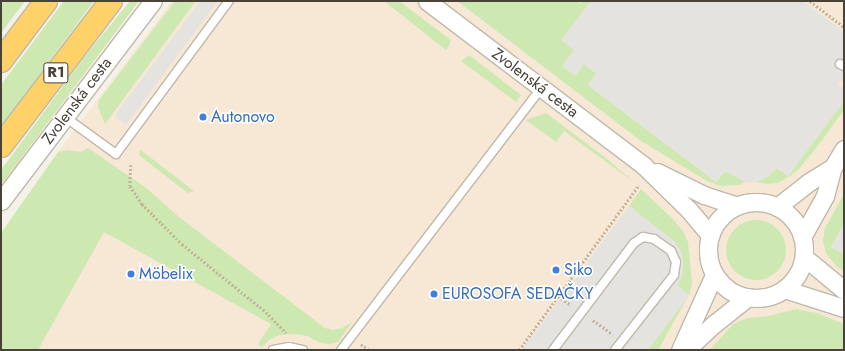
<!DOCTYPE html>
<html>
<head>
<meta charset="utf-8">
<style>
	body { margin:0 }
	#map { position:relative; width:845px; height:351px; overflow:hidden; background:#f4f1e8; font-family:Jost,sans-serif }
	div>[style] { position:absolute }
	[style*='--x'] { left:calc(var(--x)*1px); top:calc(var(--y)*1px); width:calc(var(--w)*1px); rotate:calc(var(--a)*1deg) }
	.commercial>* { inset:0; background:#f6e8d4 }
	.green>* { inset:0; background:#cee8b1 }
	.round { border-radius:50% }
	.parking>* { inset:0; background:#e5e3e0 }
	.path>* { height:2.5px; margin-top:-1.25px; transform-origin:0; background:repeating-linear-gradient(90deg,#c2b59c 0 2px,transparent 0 4px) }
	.roads { filter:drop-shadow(1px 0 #c0b9ab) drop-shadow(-1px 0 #c0b9ab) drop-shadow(0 1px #c0b9ab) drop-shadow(0 -1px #c0b9ab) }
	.lane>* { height:8px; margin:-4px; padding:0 4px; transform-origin:4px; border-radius:4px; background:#fff }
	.street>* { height:17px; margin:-8.5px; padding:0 8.5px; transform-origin:8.5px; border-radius:8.5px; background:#fff }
	.street>.ring { margin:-8.5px; padding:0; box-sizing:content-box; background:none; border:17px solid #fff; border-radius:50% }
	.highway>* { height:22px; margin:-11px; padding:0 11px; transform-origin:11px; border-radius:11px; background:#fed169 }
	.dots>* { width:11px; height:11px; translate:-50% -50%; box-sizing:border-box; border:2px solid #fff; border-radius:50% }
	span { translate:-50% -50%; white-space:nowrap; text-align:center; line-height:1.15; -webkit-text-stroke:3px #fff; paint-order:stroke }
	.shield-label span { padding:1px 3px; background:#fff; border:1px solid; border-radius:3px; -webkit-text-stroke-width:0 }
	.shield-label { font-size:15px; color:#484237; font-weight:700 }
	.street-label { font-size:16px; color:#484237 }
	.shop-label { font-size:16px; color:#366cbe }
	.left { translate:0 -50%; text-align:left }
	.frame { position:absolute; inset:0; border:2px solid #484237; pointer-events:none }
</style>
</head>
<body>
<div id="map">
	<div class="commercial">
		<i style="clip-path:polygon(172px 1px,457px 1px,537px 62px,582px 1px,844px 1px,844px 350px,1px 350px,1px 338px,68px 150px,58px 152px)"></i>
	</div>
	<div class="green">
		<i style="clip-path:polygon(1px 1px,25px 1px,1px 33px)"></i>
		<i style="clip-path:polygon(64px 1px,94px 1px,1px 127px,1px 85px)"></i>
		<i style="clip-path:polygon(130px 1px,139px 1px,1px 185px,1px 170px,86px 55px)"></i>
		<i style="clip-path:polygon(175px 1px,196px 1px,105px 124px,98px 107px,99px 100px)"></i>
		<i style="clip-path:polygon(384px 1px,399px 1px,451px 40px,449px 46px,446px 50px)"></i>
		<i style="clip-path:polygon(457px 1px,577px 1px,580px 3px,582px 1px,591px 1px,562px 40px,574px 50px,562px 66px,575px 75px,584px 64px,596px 73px,588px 85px,716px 182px,725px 171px,745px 182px,740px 185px,720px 186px,707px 181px,641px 141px)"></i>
		<i style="clip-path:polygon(469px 55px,521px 95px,516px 102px,461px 61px)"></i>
		<i style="clip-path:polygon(844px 101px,844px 110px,816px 148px,799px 169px,790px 176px,778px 183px,768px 184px,756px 182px,767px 177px,776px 168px,788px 176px)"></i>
		<i style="clip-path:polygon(546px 113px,607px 159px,635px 183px,564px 131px,556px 142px,526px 120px)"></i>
		<i style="clip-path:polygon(88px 148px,145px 187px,179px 217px,325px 328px,333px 330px,342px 328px,352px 322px,338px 342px,328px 344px,321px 343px,307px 336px,295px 334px,279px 335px,269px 340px,262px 347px,258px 344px,271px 324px,104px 232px,38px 350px,1px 350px,1px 233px,58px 152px,68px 150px,81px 152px)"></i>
		<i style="clip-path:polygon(140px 150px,142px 151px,194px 191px,188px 193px,185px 191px,139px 155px)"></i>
		<i style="clip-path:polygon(641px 189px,672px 218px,683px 231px,688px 242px,692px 284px,689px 295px,658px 350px,648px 350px,689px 295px,676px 285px,682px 277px,683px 261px,681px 252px,675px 242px,629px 206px)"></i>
		<i style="clip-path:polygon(844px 194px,844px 223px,831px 247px,844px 254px,844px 271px,837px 267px,826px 253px,823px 240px,825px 228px)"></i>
		<i class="round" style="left:726px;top:220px;width:60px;height:60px"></i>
		<i style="clip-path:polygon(796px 309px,817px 313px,844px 324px,844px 350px,710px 350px,732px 325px,740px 321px,748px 318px,769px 316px)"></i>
	</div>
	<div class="parking">
		<i style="clip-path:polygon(200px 1px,218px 1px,126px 125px,114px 116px)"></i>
		<i style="clip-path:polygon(591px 1px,803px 1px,844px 32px,844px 77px,838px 84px,844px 89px,844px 101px,788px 176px,776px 168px,767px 177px,756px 182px,745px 182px,725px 171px,716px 182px,588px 85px,596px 73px,584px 64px,575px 76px,562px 66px,574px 50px,561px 40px)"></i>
		<i style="clip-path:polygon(629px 206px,675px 242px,681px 252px,683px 261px,682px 277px,677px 285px,689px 295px,648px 350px,522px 350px)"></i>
		<i style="clip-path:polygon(844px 223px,844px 254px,831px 247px)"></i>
	</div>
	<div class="path">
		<i style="--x:810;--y:1;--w:43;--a:37.4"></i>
		<i style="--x:131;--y:165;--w:21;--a:93"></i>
		<i style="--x:130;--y:186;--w:22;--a:56"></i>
		<i style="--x:142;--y:204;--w:57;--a:45"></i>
		<i style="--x:182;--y:244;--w:108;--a:39"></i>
		<i style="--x:266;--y:312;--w:29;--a:46"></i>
		<i style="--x:558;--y:296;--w:16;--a:35"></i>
		<i style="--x:593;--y:320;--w:24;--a:36"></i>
		<i style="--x:361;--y:344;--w:10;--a:37"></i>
		<i style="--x:519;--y:350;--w:204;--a:-54"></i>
	</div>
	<div class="roads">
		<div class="lane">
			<i style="--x:840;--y:64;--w:4;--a:27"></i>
			<i style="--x:65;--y:117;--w:63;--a:36"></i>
			<i style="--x:116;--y:154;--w:190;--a:-53.6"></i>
			<i style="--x:273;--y:350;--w:16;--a:-11"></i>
			<i style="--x:289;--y:347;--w:14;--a:12"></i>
			<i style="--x:341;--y:350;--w:330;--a:-52.6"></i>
			<i style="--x:553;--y:350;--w:134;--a:-52.9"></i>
			<i style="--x:634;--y:243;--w:11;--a:-34"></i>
			<i style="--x:643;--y:237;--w:11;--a:10"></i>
			<i style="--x:654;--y:239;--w:21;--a:35"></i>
			<i style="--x:671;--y:251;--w:12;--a:66"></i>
			<i style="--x:676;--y:262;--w:13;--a:99"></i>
			<i style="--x:674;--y:275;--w:95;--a:128.2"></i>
		</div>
		<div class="street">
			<i style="--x:427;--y:1;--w:271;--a:37.2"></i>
			<i style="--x:643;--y:165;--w:64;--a:44.4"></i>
			<i style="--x:689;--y:210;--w:33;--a:50"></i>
			<i style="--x:657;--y:172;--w:52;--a:26.1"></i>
			<i style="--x:704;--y:195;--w:35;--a:18"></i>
			<i style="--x:1;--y:201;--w:251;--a:-52.8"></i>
			<i class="ring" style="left:708px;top:202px;width:79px;height:79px"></i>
			<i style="--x:777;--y:207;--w:41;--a:-38"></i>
			<i style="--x:809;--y:182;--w:28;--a:-32"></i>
			<i style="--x:802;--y:237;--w:47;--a:-60.7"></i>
			<i style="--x:825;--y:196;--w:30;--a:-75"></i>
			<i style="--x:833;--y:167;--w:21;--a:-59"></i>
			<i style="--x:804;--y:257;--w:52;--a:39.5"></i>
			<i style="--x:784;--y:289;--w:63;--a:17.6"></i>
			<i style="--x:680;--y:350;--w:82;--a:-65.6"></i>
			<i style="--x:686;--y:350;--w:38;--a:-43"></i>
			<i style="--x:714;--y:324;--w:43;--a:-38.5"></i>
		</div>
		<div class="highway">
			<i style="--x:1;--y:61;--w:75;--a:-53.1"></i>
			<i style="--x:1;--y:146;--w:182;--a:-52.8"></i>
		</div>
	</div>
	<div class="dots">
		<i style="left:203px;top:117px;background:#3f7fe0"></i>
		<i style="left:556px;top:270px;background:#3f7fe0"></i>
		<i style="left:131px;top:274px;background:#3f7fe0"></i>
		<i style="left:434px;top:294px;background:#3f7fe0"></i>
	</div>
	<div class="shield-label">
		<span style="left:56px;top:73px">R1</span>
	</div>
	<div class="street-label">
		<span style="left:535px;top:83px;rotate:37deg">Zvolenská cesta</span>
		<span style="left:77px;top:101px;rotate:-53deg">Zvolenská cesta</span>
	</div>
	<div class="shop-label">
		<span class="left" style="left:211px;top:117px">Autonovo</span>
		<span class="left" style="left:564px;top:270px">Siko</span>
		<span class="left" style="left:139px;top:274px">Möbelix</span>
		<span class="left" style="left:442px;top:294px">EUROSOFA SEDAČKY</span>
	</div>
	<div class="frame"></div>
</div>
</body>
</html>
